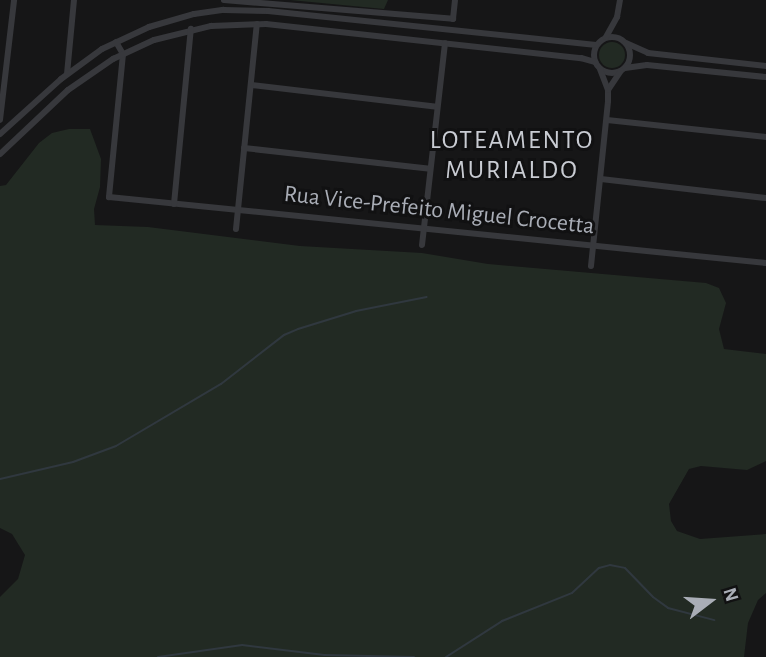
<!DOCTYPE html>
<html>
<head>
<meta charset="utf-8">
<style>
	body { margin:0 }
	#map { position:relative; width:766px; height:657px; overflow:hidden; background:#161617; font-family:"Alegreya Sans",sans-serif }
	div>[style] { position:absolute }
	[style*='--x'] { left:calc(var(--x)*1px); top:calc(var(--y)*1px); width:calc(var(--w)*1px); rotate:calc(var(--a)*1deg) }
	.green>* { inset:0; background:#222a23 }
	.round { border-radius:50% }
	.stream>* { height:2px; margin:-1px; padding:0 1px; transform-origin:1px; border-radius:1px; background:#30383f }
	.minor>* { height:6px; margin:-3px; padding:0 3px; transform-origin:3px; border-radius:3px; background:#37383c }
	.minor>.ring { margin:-3px; padding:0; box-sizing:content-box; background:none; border:6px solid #37383c; border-radius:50% }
	span { translate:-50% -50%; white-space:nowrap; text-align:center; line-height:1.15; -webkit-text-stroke:6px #111112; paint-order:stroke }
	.street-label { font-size:24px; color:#a9adb6 }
	.neighbourhood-label { font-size:26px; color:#c9ccd3; letter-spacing:2px }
	.north { position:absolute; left:675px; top:566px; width:70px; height:70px; -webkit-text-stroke:5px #111112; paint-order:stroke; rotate:73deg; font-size:19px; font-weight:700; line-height:28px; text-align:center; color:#a9adb6 }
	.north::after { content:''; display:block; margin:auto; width:24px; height:32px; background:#a9adb6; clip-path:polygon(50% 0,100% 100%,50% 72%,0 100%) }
</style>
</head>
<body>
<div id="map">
	<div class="green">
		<i style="clip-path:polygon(290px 0,388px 0,384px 9px)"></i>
		<i class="round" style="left:599px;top:42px;width:26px;height:26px"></i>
		<i style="clip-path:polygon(69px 129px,90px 129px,101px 159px,100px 187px,94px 209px,95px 225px,148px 227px,300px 246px,422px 253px,488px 264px,706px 283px,719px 288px,726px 303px,719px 329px,724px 349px,766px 354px,766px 461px,747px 470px,701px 466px,689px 469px,669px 504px,671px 521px,677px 531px,700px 539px,766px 534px,766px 593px,758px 600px,748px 623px,744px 657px,0 657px,0 597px,18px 579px,25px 555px,12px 534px,0 528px,0 186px,6px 185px,39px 143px,52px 133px)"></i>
	</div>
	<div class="stream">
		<i style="--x:0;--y:479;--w:75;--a:-13.1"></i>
		<i style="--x:73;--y:462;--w:46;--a:-20.4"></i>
		<i style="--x:116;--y:446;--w:122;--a:-30.6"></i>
		<i style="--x:221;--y:384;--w:80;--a:-37.9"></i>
		<i style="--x:284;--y:335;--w:15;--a:-23"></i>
		<i style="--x:298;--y:329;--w:61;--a:-17.2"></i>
		<i style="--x:356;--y:311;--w:72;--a:-11.2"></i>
		<i style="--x:158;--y:657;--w:85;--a:-8.1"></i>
		<i style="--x:242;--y:645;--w:83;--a:7"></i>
		<i style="--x:324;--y:655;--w:90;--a:1.3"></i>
		<i style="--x:446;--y:657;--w:67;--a:-32.7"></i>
		<i style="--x:502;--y:621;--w:75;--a:-21.8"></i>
		<i style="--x:572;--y:593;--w:37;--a:-43"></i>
		<i style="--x:599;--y:568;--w:11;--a:-15"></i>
		<i style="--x:610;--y:565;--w:15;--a:11"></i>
		<i style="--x:625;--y:568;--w:40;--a:46"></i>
		<i style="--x:653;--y:597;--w:19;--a:36"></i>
		<i style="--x:668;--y:608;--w:48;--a:14.6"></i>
	</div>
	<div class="minor">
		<i style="--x:224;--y:0;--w:230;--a:4.7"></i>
		<i style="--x:453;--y:19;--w:19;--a:-84"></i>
		<i class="ring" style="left:594px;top:37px;width:30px;height:30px"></i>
		<i style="--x:606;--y:37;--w:23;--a:-61"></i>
		<i style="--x:617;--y:17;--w:17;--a:-80"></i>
		<i style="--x:116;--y:42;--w:14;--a:60"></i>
		<i style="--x:123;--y:54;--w:144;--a:95.6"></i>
		<i style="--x:109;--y:197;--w:660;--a:5.74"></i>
		<i style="--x:626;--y:43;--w:24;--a:24"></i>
		<i style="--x:648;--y:53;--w:119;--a:6.3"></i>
		<i style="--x:625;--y:68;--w:22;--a:-8"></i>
		<i style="--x:647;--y:65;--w:120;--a:5.8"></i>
		<i style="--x:67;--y:74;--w:74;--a:-84.6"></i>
		<i style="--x:251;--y:85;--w:187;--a:6.7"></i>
		<i style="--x:608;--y:90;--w:23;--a:-56"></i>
		<i style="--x:0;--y:120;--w:121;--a:-83.3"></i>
		<i style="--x:607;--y:120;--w:160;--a:6.1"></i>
		<i style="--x:0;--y:134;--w:82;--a:-42"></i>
		<i style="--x:61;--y:79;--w:51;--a:-36.2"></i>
		<i style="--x:102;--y:49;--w:52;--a:-25.1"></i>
		<i style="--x:149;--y:27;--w:47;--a:-16.1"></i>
		<i style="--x:194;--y:14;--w:30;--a:-8"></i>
		<i style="--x:224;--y:10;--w:44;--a:1.3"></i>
		<i style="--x:268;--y:11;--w:330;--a:5.9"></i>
		<i style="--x:244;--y:148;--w:187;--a:6.4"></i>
		<i style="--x:0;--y:154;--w:93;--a:-43.3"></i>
		<i style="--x:68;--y:90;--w:55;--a:-34.6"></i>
		<i style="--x:113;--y:59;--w:45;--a:-24.9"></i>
		<i style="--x:154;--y:40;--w:59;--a:-13.8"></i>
		<i style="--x:211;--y:26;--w:55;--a:-2.1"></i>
		<i style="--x:266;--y:24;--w:317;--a:6.2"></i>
		<i style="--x:581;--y:58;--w:15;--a:16"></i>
		<i style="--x:601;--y:179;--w:166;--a:6.6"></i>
		<i style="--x:174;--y:204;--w:176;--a:-84.5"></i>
		<i style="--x:236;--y:229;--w:206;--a:-84.2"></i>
		<i style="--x:422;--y:245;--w:203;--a:-83.5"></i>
		<i style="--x:591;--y:266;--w:166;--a:-84.1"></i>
		<i style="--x:608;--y:101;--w:11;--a:-90"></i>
		<i style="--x:608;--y:90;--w:22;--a:-111"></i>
	</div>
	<div class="street-label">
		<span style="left:439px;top:211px;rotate:6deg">Rua Vice-Prefeito Miguel Crocetta</span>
	</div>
	<div class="neighbourhood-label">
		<span style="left:512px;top:156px">LOTEAMENTO<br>MURIALDO</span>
	</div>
	<div class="north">N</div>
</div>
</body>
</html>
